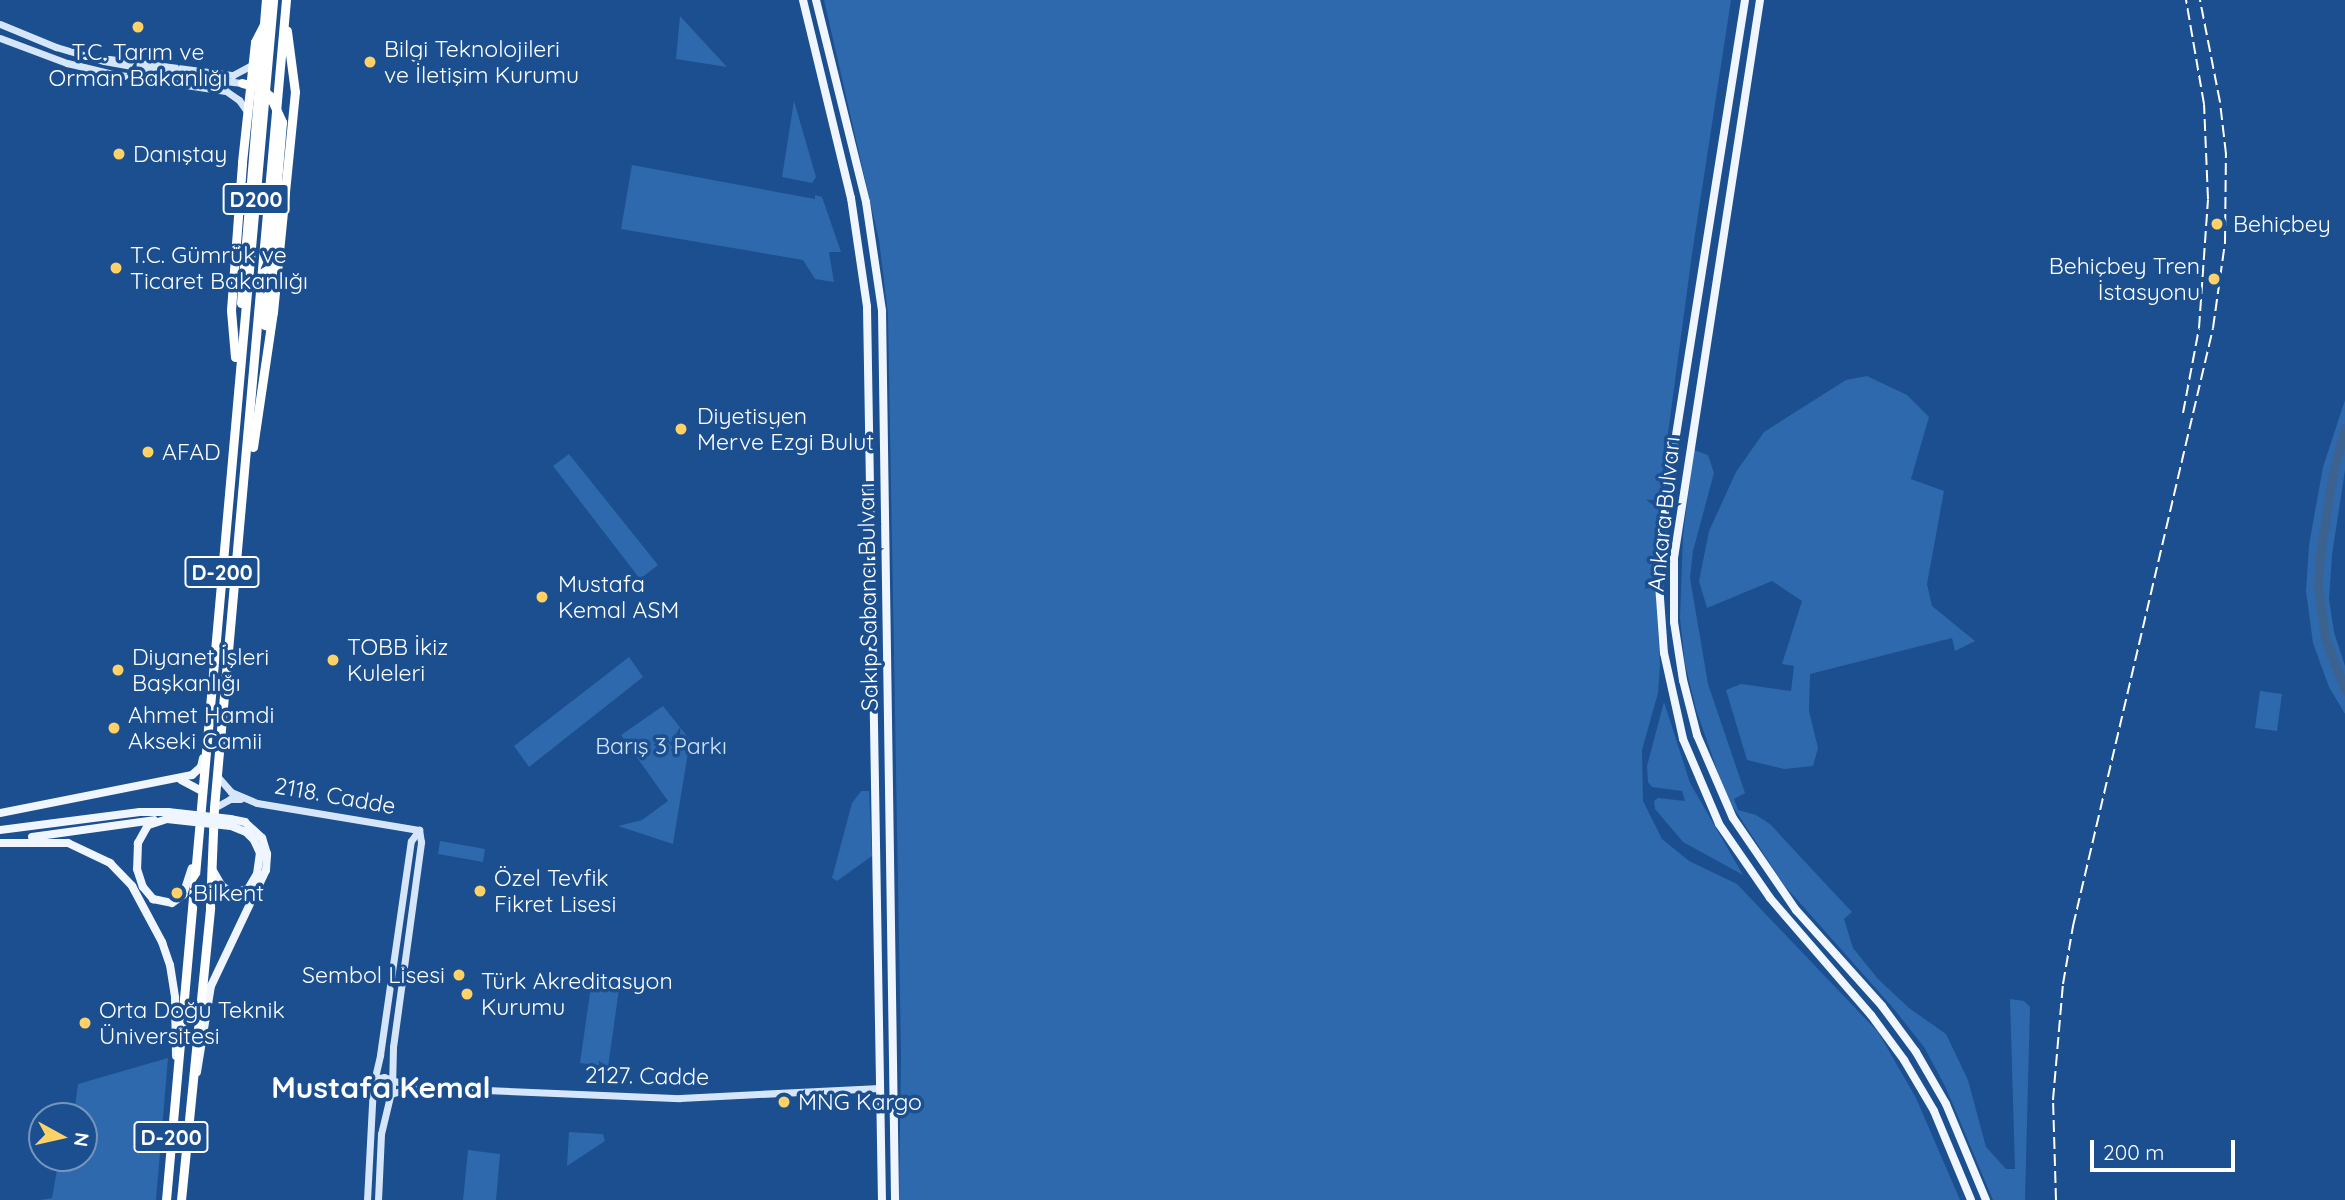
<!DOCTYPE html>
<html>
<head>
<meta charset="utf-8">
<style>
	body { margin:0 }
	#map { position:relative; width:2345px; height:1200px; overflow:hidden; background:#1b4f8f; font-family:Quicksand,sans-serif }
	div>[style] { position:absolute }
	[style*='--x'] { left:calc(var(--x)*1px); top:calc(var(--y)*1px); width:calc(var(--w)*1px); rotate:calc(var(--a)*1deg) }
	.green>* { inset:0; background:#2e69ad }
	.river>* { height:9px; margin:-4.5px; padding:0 4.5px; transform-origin:4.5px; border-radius:4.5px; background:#3c6290 }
	.secondary>* { height:7px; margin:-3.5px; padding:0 3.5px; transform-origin:3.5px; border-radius:3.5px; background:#d6e6fa }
	.primary>* { height:8px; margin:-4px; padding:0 4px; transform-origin:4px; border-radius:4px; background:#f0f6ff }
	.highway>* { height:9px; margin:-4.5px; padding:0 4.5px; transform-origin:4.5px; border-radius:4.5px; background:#fff }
	.rail>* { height:2px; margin-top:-1px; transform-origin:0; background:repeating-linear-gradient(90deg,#fff 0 12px,transparent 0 17px) }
	.secondary-bridge>* { height:7px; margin:-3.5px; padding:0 3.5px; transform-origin:3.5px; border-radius:3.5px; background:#d6e6fa }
	.primary-bridge>* { height:8px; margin:-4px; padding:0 4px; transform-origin:4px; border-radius:4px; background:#f0f6ff }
	.highway-bridge>* { height:9px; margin:-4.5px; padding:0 4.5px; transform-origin:4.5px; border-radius:4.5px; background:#fff }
	.dots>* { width:19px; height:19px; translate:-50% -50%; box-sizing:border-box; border:4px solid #1b4f8f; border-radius:50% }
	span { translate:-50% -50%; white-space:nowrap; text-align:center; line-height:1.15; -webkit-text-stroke:7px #1b4f8f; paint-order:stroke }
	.shield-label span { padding:2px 5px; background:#1b4f8f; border:2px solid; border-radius:5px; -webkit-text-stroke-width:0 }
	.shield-label { font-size:21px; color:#fff; font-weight:700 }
	.poi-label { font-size:23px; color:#fff }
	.left { translate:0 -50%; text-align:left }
	.right { translate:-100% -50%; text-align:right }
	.street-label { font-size:23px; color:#fff }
	.park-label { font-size:23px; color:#cfe3fa }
	.district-label { font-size:30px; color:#fff; font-weight:700 }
	.north { position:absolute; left:28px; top:1102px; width:70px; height:70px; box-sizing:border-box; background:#1b4f8f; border:2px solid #7695bc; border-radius:50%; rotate:98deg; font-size:19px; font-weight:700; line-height:28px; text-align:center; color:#fff }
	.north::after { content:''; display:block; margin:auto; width:24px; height:32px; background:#ffd166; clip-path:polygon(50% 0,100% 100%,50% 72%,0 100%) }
	.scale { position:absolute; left:2090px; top:1140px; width:145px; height:32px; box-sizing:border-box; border:4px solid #fff; border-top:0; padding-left:9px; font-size:21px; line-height:24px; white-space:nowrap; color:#fff; -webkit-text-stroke:5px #1b4f8f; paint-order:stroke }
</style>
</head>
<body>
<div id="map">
	<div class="green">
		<i style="clip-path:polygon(824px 0,1731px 0,1692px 254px,1660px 493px,1654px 559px,1660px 665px,1658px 693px,1642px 750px,1643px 801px,1662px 839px,1689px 861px,1737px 884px,1878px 1032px,1916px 1098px,1960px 1200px,899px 1200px,901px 1054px,888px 314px,879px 240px)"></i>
		<i style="clip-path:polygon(680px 16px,727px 67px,676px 59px)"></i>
		<i style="clip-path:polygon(794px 101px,816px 177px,812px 183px,782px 177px)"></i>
		<i style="clip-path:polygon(632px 165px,815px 199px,815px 195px,822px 197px,841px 252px,829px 252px,834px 282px,815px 279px,803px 260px,621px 229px)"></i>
		<i style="clip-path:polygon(1867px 376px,1907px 395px,1929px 417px,1911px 479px,1944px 491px,1927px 584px,1932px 606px,1975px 641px,1955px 651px,1952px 638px,1810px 674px,1809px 711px,1818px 748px,1813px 766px,1784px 769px,1747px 760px,1726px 690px,1741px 684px,1791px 691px,1794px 666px,1782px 664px,1802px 601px,1772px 581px,1707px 608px,1699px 581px,1709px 531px,1736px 472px,1764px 432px,1846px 380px)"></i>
		<i style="clip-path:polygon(2345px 400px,2345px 470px,2332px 555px,2329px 599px,2334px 632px,2345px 666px,2345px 714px,2329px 687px,2313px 643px,2306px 591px,2309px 545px,2323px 467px)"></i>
		<i style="clip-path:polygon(1694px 450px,1708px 455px,1714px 473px,1693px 551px,1690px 578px,1708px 684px,1745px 793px,1734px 799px,1738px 810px,1756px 815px,1770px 824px,1821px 879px,1852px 912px,1844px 919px,1853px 948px,1878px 979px,1909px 1008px,1946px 1034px,1968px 1080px,1986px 1147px,2006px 1169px,2015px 1169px,2010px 999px,2024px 1001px,2030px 1007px,2025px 1200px,1993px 1200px,1946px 1088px,1924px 1047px,1894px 1009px,1784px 885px,1726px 796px,1696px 709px,1685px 664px,1680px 618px,1683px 535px)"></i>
		<i style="clip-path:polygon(569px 454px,658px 565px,640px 579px,553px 466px)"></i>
		<i style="clip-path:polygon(629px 657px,643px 677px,529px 767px,514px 746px)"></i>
		<i style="clip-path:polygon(2260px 691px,2282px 694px,2277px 731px,2255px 728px)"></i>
		<i style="clip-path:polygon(1664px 702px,1690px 783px,1743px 875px,1683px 842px,1655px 809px,1654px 801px,1658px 798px,1685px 801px,1682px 791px,1652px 787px,1648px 782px,1647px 766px)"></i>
		<i style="clip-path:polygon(663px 706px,690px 740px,673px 844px,618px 826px,642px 820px,668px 801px,621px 735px)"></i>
		<i style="clip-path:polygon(861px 791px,869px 791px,872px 856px,837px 881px,832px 878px,852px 803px)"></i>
		<i style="clip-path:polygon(440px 841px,485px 849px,483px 862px,438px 854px)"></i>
		<i style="clip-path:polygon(592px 979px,614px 982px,619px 989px,608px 1067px,580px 1063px)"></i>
		<i style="clip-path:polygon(168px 1058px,156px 1200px,40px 1200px,52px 1198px,59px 1158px,84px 1158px,84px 1116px,70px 1116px,74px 1114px,78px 1084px)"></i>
		<i style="clip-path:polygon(569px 1132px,603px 1134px,605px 1141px,567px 1166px)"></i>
		<i style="clip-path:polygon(468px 1150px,500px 1154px,496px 1200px,463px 1200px)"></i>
	</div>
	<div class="river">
		<i style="--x:2345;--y:428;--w:46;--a:105.3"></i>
		<i style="--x:2333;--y:472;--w:83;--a:99"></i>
		<i style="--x:2320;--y:554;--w:32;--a:94"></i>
		<i style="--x:2318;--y:586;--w:52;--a:82.3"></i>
		<i style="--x:2325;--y:638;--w:56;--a:69"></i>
	</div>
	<div class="secondary">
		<i style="--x:0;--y:24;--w:61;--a:22.3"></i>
		<i style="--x:56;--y:47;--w:50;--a:16.3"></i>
		<i style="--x:104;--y:61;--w:89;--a:10.3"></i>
		<i style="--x:0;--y:38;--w:72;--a:20.5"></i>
		<i style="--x:67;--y:63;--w:47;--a:13.4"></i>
		<i style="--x:113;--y:74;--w:114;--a:8.6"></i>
		<i style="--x:226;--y:91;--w:16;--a:35"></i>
		<i style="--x:239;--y:100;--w:16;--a:55"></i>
		<i style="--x:109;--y:59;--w:125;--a:7.4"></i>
		<i style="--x:233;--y:75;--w:21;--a:-28"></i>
		<i style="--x:218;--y:777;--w:20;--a:49"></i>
		<i style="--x:231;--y:792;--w:28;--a:23"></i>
		<i style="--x:257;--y:803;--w:164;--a:9.5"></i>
		<i style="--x:214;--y:808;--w:18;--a:-29"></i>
		<i style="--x:230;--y:799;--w:10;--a:0"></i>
		<i style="--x:374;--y:1079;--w:10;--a:-11"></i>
		<i style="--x:384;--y:1077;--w:27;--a:20"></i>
		<i style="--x:373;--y:1092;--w:13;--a:18"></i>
		<i style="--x:385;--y:1096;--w:29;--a:-18"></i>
		<i style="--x:413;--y:1087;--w:267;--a:2.4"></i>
		<i style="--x:680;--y:1098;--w:200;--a:-2.9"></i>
		<i style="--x:367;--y:1200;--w:114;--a:-87"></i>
		<i style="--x:373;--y:1086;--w:32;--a:-77"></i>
		<i style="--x:380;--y:1055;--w:216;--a:-81.8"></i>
		<i style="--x:411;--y:841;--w:14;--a:-54"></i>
		<i style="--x:378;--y:1200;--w:66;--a:-87.4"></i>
		<i style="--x:381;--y:1134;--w:47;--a:-76.6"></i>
		<i style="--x:392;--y:1088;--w:41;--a:-88.6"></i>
		<i style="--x:393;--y:1047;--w:207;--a:-82.2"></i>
		<i style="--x:421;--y:842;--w:12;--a:-99"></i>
	</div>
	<div class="primary">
		<i style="--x:803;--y:0;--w:204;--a:76.4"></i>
		<i style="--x:851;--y:198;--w:110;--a:81.6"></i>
		<i style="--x:867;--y:307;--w:893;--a:89.04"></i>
		<i style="--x:816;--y:0;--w:208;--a:76.1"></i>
		<i style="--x:866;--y:202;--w:110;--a:81.6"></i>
		<i style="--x:882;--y:311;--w:889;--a:89.16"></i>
		<i style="--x:1745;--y:0;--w:504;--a:99.01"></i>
		<i style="--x:1666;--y:498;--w:86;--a:94.7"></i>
		<i style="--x:1659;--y:584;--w:69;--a:85.9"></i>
		<i style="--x:1664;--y:653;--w:88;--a:77.5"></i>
		<i style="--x:1683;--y:739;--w:92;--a:67"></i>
		<i style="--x:1719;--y:824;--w:90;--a:55.4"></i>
		<i style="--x:1770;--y:898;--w:155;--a:49.2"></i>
		<i style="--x:1871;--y:1015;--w:56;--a:53.7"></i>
		<i style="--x:1904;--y:1060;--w:59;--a:59.5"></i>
		<i style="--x:1934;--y:1111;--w:96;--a:67.4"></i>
		<i style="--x:1760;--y:0;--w:565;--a:98.76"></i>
		<i style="--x:1674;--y:558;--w:64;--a:90"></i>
		<i style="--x:1674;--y:622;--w:59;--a:81.2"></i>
		<i style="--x:1683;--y:680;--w:57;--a:75.7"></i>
		<i style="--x:1697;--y:735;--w:90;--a:66.6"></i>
		<i style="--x:1733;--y:818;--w:112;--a:55.6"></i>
		<i style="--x:1796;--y:910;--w:129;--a:48.1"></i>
		<i style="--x:1882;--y:1006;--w:57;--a:53.5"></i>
		<i style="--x:1916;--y:1052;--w:60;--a:60"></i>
		<i style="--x:1946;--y:1104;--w:104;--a:67.4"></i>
		<i style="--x:181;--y:780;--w:24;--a:28"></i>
		<i style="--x:0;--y:813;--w:196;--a:-11.2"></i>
		<i style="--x:192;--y:775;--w:12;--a:-42"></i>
		<i style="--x:201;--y:767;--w:9;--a:-77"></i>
		<i style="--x:167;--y:819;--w:20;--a:162"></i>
		<i style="--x:148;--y:825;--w:21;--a:119"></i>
		<i style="--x:138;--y:843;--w:26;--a:92"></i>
		<i style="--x:137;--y:869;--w:19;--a:72"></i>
		<i style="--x:143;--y:887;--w:16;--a:50"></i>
		<i style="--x:153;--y:899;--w:19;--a:12"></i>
		<i style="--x:172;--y:903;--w:14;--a:-36"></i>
		<i style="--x:183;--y:895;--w:28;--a:-72"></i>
		<i style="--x:0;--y:830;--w:141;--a:-7.3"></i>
		<i style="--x:140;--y:812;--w:28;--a:0"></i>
		<i style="--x:32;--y:837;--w:123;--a:-7.9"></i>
		<i style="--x:0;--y:843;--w:68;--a:0"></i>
		<i style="--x:68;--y:843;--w:47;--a:25.5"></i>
		<i style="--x:110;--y:863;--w:32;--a:46"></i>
		<i style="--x:132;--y:886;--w:64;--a:61.8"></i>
		<i style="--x:162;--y:942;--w:24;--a:71"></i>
		<i style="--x:170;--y:965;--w:33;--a:81"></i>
		<i style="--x:175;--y:998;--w:58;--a:89"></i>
		<i style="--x:212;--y:869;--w:20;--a:60"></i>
		<i style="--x:222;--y:886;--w:12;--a:35"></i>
		<i style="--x:232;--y:893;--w:16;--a:-14"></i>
		<i style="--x:248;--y:889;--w:17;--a:-59"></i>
		<i style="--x:257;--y:874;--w:21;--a:-82"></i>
		<i style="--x:260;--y:853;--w:14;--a:-115"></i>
		<i style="--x:254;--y:840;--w:11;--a:-135"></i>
		<i style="--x:246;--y:832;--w:16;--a:-158"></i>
		<i style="--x:197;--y:1072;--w:87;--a:-80.8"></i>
		<i style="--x:211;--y:986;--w:128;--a:-64.6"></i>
		<i style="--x:266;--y:870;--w:16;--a:-86"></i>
		<i style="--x:267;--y:854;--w:17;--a:-107"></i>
		<i style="--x:262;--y:838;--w:23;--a:-137"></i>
		<i style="--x:245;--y:822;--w:14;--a:-168"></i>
	</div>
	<div class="highway">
		<i style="--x:241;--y:303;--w:304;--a:-85.3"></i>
		<i style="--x:235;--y:357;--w:47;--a:-94.9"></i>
		<i style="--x:231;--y:310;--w:148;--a:-85.7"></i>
		<i style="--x:242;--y:162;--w:121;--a:-83.8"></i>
		<i style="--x:255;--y:42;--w:18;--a:-63"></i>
		<i style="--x:253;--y:447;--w:136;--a:-81.6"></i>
		<i style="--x:273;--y:312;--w:221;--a:-84.3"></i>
		<i style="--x:295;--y:92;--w:62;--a:-97.5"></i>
		<i style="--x:166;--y:1200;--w:1205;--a:-84.9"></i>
		<i style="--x:181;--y:1200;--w:294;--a:-84.3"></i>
		<i style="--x:210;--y:907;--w:99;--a:-87.7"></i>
		<i style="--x:214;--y:808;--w:811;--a:-84.91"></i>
	</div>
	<div class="rail">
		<i style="--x:2183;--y:413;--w:86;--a:-79.3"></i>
		<i style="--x:2199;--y:328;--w:129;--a:-86"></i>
		<i style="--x:2208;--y:199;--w:95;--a:-92.4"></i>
		<i style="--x:2204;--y:104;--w:106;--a:-99.8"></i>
		<i style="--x:2056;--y:1200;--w:100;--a:-91.7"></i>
		<i style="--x:2053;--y:1100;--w:116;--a:-85.1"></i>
		<i style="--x:2063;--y:984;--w:59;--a:-80.2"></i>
		<i style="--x:2073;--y:926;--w:614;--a:-76.82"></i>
		<i style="--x:2213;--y:328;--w:86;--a:-82"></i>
		<i style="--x:2225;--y:243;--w:89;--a:-89.4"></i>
		<i style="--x:2226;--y:154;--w:52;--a:-96.6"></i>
		<i style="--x:2220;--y:102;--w:104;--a:-101.1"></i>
	</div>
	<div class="secondary-bridge">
		<i style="--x:192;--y:77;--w:50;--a:6.8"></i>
	</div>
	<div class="primary-bridge">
		<i style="--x:168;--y:812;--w:63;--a:6.3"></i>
		<i style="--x:167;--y:819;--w:64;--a:6.2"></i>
	</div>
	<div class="highway-bridge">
		<i style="--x:242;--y:83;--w:20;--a:15"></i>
		<i style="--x:261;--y:88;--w:12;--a:42"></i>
		<i style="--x:270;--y:96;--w:29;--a:65"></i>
		<i style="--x:282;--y:122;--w:204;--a:94.8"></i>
	</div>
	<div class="dots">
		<i style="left:138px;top:27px;background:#ffd166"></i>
		<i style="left:370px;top:62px;background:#ffd166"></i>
		<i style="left:119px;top:154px;background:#ffd166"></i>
		<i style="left:2217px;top:224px;background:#ffd166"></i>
		<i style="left:116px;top:268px;background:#ffd166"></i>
		<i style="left:2214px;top:279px;background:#ffd166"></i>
		<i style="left:681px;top:429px;background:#ffd166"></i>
		<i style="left:148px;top:452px;background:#ffd166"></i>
		<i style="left:542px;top:597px;background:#ffd166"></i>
		<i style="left:333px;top:660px;background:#ffd166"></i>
		<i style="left:118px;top:670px;background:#ffd166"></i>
		<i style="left:114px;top:728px;background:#ffd166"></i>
		<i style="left:480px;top:891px;background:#ffd166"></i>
		<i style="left:177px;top:893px;background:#ffd166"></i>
		<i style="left:459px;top:975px;background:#ffd166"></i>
		<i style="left:467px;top:994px;background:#ffd166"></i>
		<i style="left:85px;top:1023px;background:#ffd166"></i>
		<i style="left:784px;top:1102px;background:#ffd166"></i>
	</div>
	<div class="shield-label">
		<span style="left:256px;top:199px">D200</span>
		<span style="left:222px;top:572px">D-200</span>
		<span style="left:171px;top:1137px">D-200</span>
	</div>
	<div class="poi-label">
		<span class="left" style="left:384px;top:62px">Bilgi Teknolojileri<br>ve İletişim Kurumu</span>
		<span style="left:138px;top:65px">T.C. Tarım ve<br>Orman Bakanlığı</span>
		<span class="left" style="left:133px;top:154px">Danıştay</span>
		<span class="left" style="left:2233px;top:224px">Behiçbey</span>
		<span class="left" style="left:130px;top:268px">T.C. Gümrük ve<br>Ticaret Bakanlığı</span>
		<span class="right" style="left:2200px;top:279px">Behiçbey Tren<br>İstasyonu</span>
		<span class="left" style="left:697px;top:429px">Diyetisyen<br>Merve Ezgi Bulut</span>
		<span class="left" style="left:162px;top:452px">AFAD</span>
		<span class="left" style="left:558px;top:597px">Mustafa<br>Kemal ASM</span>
		<span class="left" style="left:347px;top:660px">TOBB İkiz<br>Kuleleri</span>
		<span class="left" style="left:132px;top:670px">Diyanet İşleri<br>Başkanlığı</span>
		<span class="left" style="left:128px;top:728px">Ahmet Hamdi<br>Akseki Camii</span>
		<span class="left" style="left:494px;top:891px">Özel Tevfik<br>Fikret Lisesi</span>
		<span class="left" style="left:193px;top:893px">Bilkent</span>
		<span class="right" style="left:445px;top:975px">Sembol Lisesi</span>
		<span class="left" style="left:481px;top:994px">Türk Akreditasyon<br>Kurumu</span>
		<span class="left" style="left:99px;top:1023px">Orta Doğu Teknik<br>Üniversitesi</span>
		<span class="left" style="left:798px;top:1102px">MNG Kargo</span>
	</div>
	<div class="street-label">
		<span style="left:1664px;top:514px;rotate:-84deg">Ankara Bulvarı</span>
		<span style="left:868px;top:597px;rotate:-91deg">Sakıp Sabancı Bulvarı</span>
		<span style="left:335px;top:796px;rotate:10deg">2118. Cadde</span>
		<span style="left:647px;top:1076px;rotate:1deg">2127. Cadde</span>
	</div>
	<div class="park-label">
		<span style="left:661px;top:746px">Barış 3 Parkı</span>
	</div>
	<div class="district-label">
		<span style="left:381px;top:1087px">Mustafa Kemal</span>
	</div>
	<div class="north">N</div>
	<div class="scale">200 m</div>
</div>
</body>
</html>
